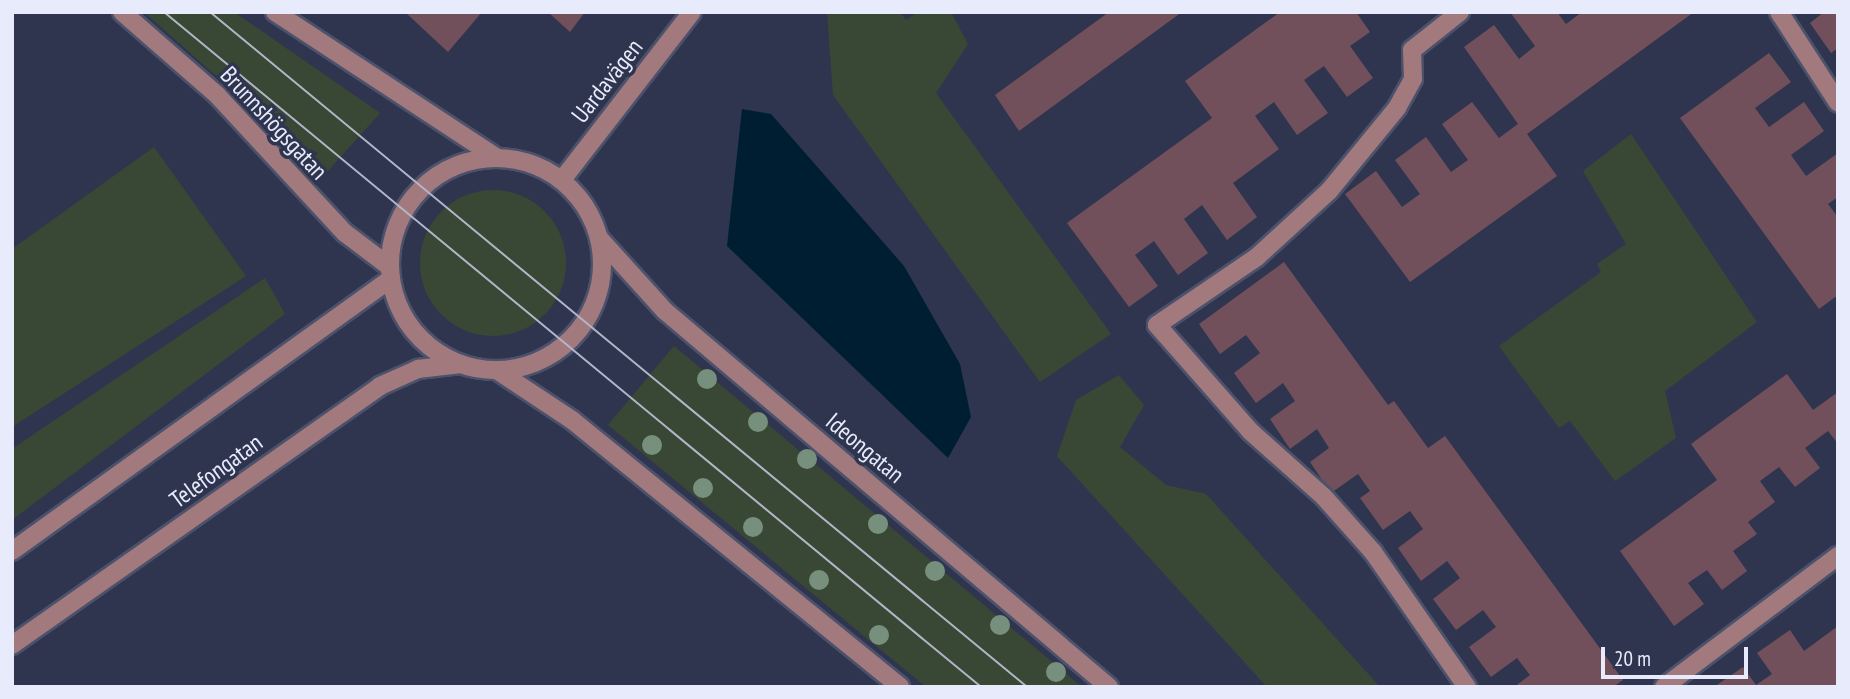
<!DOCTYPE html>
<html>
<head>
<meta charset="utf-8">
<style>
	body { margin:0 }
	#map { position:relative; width:1850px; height:699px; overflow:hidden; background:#2f354f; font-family:"PT Sans Narrow",sans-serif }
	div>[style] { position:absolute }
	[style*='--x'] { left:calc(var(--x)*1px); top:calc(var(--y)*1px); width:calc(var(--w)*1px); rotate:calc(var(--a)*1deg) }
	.green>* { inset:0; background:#394834 }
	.round { border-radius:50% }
	.water>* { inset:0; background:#001e32 }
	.building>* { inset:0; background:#71505b }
	.roads { filter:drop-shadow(2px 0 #4c526b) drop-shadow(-2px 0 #4c526b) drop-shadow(0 2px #4c526b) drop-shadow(0 -2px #4c526b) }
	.minor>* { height:18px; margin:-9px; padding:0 9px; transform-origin:9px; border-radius:9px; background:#a2797d }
	.minor>.ring { margin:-9px; padding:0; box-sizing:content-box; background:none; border:18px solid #a2797d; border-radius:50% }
	.tram>* { height:2px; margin:-1px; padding:0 1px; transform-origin:1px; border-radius:1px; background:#b2b6ca }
	.trees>* { width:20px; height:20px; margin:-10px; border-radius:50%; background:#77907e }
	span { translate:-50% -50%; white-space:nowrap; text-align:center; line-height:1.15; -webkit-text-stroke:7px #2f354f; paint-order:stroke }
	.street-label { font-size:24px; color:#e7ebfc }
	.frame { position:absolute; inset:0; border:14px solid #e7ebfc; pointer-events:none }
	.scale { position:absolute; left:1601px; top:647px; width:147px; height:32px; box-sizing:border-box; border:4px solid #e7ebfc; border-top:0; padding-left:9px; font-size:21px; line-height:24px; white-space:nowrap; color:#e7ebfc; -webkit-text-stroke:5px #2f354f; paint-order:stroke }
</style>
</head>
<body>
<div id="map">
	<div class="green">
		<i style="clip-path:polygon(144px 12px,234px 12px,380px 113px,317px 183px,215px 75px)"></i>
		<i style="clip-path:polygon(827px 12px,900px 12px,906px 20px,918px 12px,951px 12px,968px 44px,936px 93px,1111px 334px,1040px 382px,833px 95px)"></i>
		<i style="clip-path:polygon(1631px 134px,1757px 322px,1665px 391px,1676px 438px,1615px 481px,1570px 421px,1559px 428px,1499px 346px,1601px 272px,1597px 264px,1626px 244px,1583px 171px)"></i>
		<i style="clip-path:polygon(154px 147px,246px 276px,12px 427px,12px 249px)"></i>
		<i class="round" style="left:420px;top:190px;width:146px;height:146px"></i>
		<i style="clip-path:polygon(265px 278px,285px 314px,12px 520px,12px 449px)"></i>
		<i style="clip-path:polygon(674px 346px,1082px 687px,926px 687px,608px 425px)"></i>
		<i style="clip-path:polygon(1119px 375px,1144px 405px,1120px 447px,1166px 485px,1206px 494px,1380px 687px,1267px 687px,1057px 456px,1076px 400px)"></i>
	</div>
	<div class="water">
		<i style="clip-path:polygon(742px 109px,771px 114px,904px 266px,960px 364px,971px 417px,948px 458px,727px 246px)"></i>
	</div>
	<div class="building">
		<i style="clip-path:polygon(405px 12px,482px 12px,448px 52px)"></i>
		<i style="clip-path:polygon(548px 12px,585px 12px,570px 32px)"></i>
		<i style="clip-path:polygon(1109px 12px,1182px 12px,1019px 131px,995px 95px)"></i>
		<i style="clip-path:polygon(1280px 12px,1356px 12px,1370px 32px,1350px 46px,1373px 78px,1347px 97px,1324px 66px,1304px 80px,1328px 113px,1297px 135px,1274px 102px,1255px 116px,1279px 149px,1233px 183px,1257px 217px,1227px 240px,1202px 205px,1184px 219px,1208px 253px,1178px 275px,1154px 241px,1135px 255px,1158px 286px,1129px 307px,1067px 223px,1212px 118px,1185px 81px)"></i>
		<i style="clip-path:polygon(1510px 12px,1557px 12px,1566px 24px,1582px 12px,1694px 12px,1527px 134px,1557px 176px,1410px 282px,1345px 194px,1376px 171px,1402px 207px,1420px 194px,1395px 160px,1426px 137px,1451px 172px,1468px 160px,1442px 124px,1472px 102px,1499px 138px,1518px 124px,1464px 47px,1494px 25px,1519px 59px,1535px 46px)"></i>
		<i style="clip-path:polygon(1824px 12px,1838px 12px,1838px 48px,1831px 53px,1810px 23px)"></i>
		<i style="clip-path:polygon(1769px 53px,1791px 82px,1755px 108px,1769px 127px,1804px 102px,1824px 131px,1791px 155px,1806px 176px,1838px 153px,1838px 197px,1828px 204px,1838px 217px,1838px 295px,1819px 309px,1680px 118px)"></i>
		<i style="clip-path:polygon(1284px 262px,1388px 405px,1394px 401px,1428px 448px,1445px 436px,1623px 680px,1613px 687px,1514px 687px,1530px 675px,1517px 658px,1491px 677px,1469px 647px,1496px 627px,1483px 610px,1456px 630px,1433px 599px,1460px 578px,1447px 561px,1421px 581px,1398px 548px,1423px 529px,1410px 511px,1383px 530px,1360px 498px,1370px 491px,1358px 474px,1331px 493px,1310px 462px,1329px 448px,1317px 429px,1290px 449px,1270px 419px,1295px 401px,1283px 383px,1256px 403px,1234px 373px,1260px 353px,1246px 335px,1220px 354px,1199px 324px)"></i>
		<i style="clip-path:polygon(1787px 374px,1813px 410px,1838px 392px,1838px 444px,1828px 431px,1805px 448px,1820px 468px,1795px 487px,1779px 467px,1760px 481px,1775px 502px,1748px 522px,1757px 534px,1733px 551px,1747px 571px,1722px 590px,1707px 570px,1688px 583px,1704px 604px,1674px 626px,1620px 551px,1717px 480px,1691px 444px)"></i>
		<i style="clip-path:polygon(1838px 626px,1838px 687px,1714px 687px,1743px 667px,1756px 685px,1772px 674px,1757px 653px,1790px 630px,1804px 651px)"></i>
	</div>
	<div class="roads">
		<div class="minor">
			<i style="--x:122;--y:12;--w:126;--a:41.1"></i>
			<i style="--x:217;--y:95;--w:188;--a:47.2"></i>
			<i style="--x:345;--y:233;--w:56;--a:37.1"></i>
			<i style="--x:275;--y:12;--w:266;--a:33.3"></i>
			<i style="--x:1460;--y:12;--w:61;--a:141.6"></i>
			<i style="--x:1412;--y:50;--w:29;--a:88"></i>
			<i style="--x:1413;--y:79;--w:33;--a:119"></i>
			<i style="--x:1397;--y:108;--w:107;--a:129.3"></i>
			<i style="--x:1329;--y:191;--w:98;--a:137.5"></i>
			<i style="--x:1257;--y:257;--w:121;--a:145.8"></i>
			<i style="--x:1157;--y:325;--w:141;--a:48.7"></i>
			<i style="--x:1250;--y:431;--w:99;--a:41.7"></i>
			<i style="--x:1324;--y:497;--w:74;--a:48.3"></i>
			<i style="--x:1373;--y:552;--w:165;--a:55.2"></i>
			<i style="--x:1779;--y:12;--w:108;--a:57"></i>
			<i class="ring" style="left:390px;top:158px;width:194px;height:194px"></i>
			<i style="--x:562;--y:180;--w:212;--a:-52.3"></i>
			<i style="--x:599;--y:238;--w:98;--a:47.9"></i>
			<i style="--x:665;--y:311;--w:582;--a:40.26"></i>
			<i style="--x:498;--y:371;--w:89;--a:33.5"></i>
			<i style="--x:572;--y:420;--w:423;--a:39.1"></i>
			<i style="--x:12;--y:551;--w:467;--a:-35.7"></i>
			<i style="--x:12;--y:645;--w:450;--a:-35.1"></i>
			<i style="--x:380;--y:386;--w:42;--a:-24.1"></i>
			<i style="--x:418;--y:369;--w:43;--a:-6.6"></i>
			<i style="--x:1664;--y:687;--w:218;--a:-37"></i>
		</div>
	</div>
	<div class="tram">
		<i style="--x:164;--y:12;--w:1060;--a:39.56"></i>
		<i style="--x:210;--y:12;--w:1060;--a:39.56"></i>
	</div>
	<div class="trees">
		<i style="left:707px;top:379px"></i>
		<i style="left:758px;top:422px"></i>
		<i style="left:652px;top:445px"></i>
		<i style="left:807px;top:459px"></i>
		<i style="left:703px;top:488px"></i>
		<i style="left:878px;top:524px"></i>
		<i style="left:753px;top:527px"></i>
		<i style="left:935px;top:571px"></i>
		<i style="left:819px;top:580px"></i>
		<i style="left:1000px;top:625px"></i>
		<i style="left:879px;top:635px"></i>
		<i style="left:1056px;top:672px"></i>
	</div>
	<div class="street-label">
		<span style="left:607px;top:81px;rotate:-52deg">Uardavägen</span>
		<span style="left:274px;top:123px;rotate:47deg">Brunnshögsgatan</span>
		<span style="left:865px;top:448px;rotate:40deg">Ideongatan</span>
		<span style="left:216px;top:471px;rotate:-36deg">Telefongatan</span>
	</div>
	<div class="frame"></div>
	<div class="scale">20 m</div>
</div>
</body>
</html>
